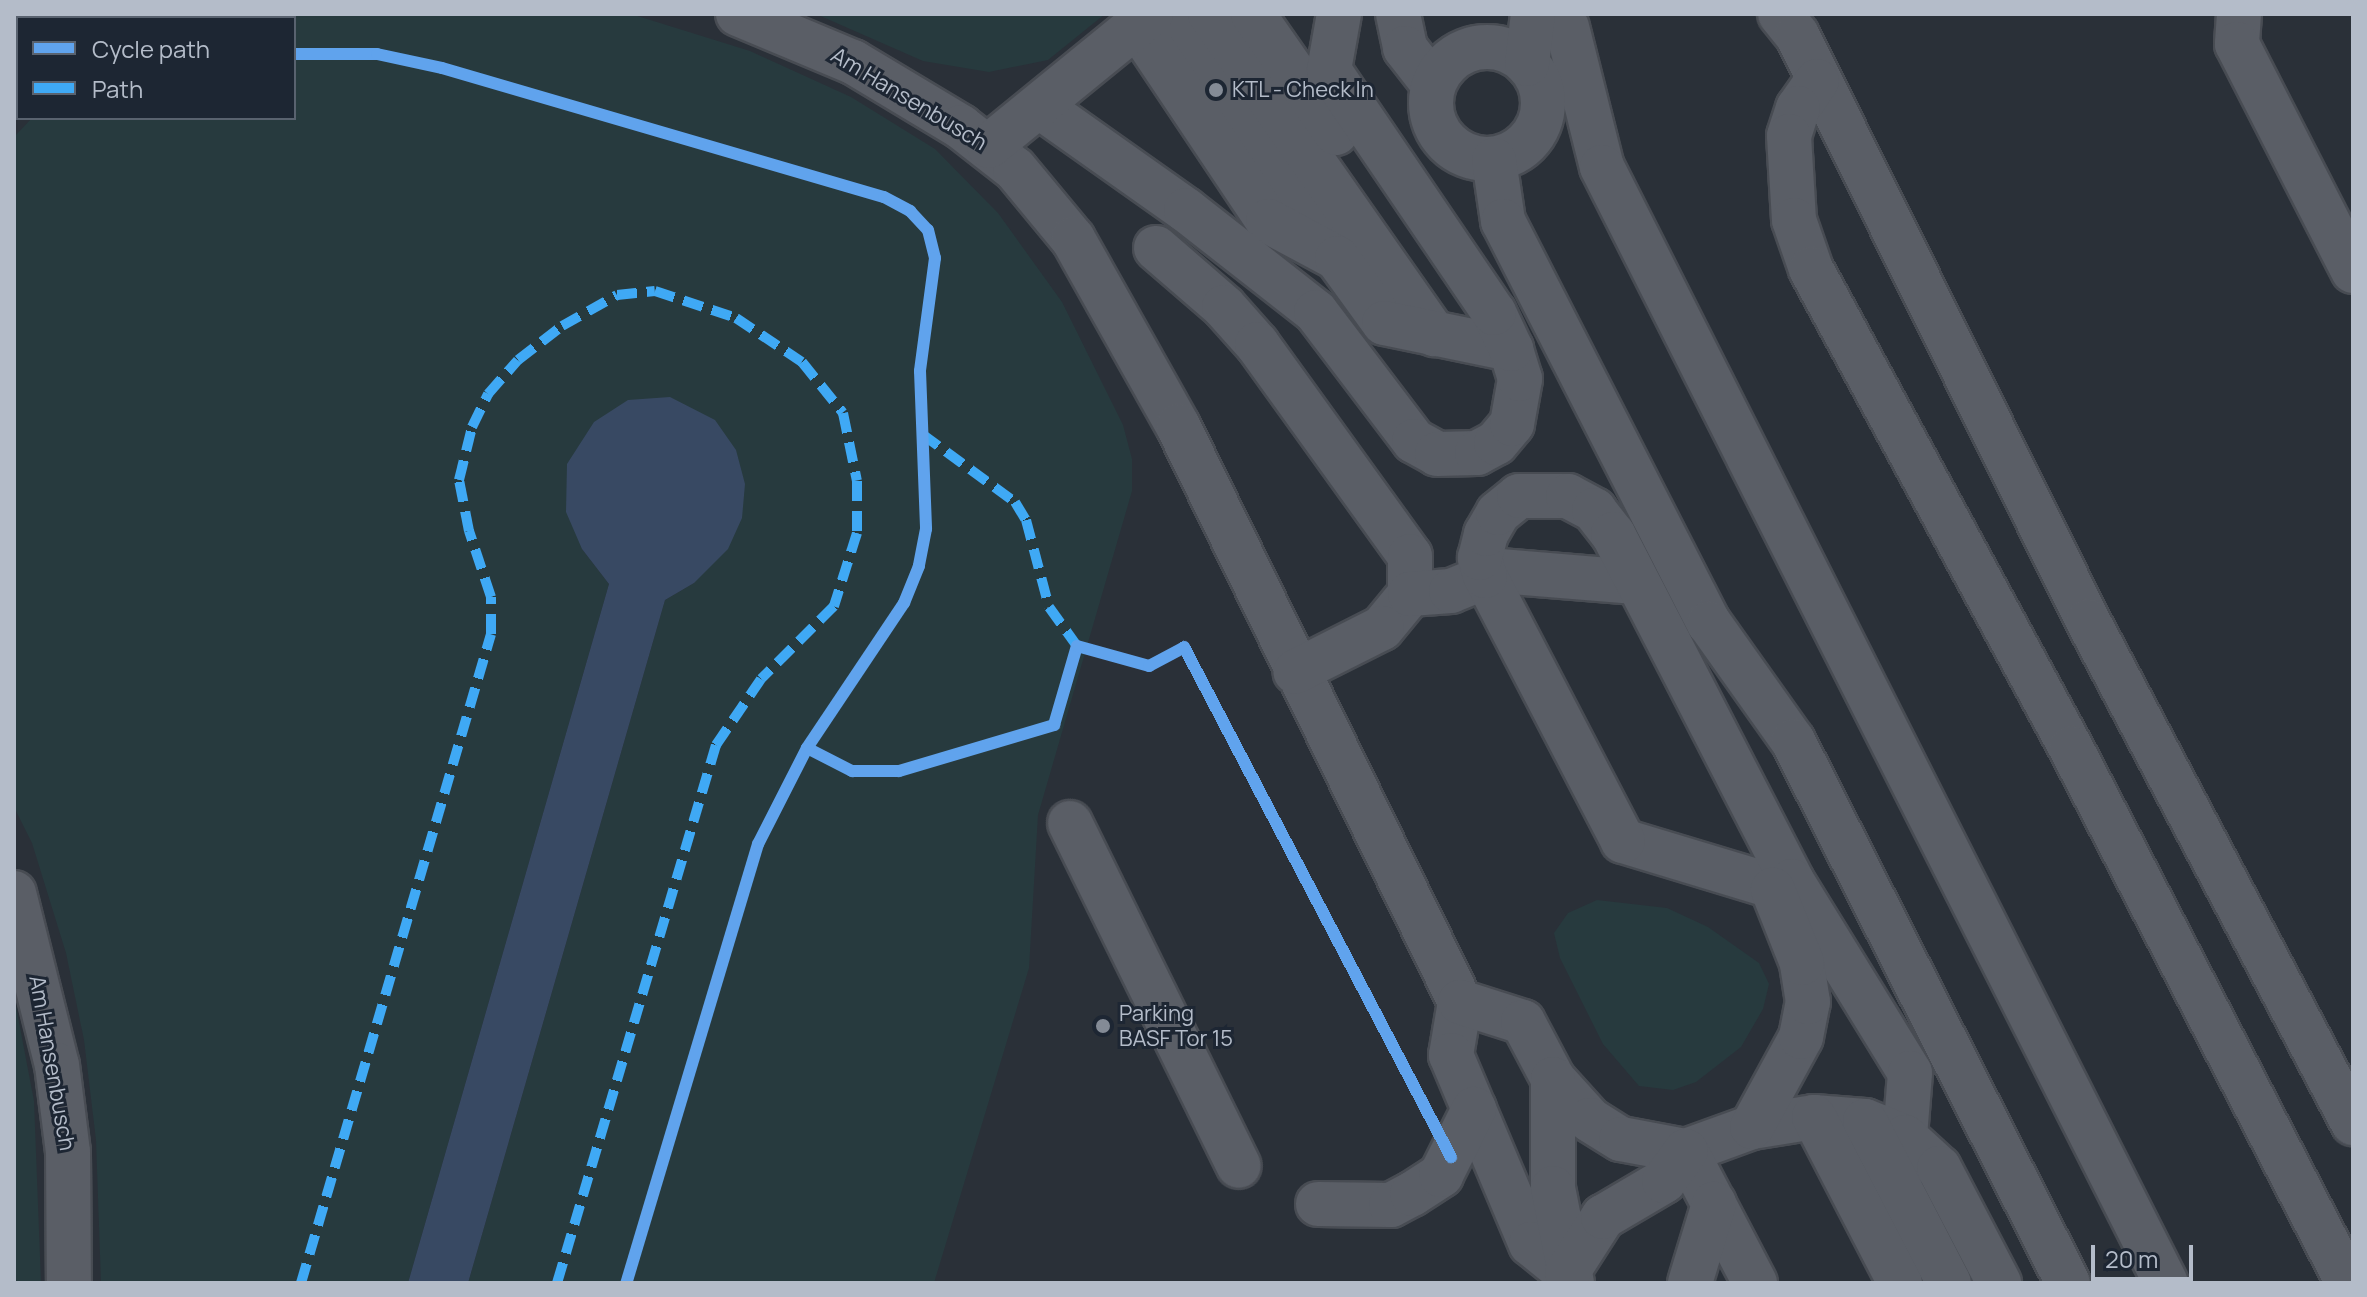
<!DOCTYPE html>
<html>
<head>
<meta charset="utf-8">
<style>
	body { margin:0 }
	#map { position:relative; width:2367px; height:1297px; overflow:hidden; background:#2a3038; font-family:Manrope,sans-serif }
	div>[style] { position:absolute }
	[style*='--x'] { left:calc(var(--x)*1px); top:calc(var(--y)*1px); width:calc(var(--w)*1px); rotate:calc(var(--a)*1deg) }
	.green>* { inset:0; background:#273a3e }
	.water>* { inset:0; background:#384963 }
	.roads { filter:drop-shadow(2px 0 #484c53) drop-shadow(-2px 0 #484c53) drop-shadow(0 2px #484c53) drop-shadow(0 -2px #484c53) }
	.minor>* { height:44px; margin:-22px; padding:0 22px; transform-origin:22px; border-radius:22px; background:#5a5e66 }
	.minor>.ring { margin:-22px; padding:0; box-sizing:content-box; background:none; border:44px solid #5a5e66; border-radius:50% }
	.quiet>* { height:10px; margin-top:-5px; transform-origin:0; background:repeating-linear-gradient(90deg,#3fa9f5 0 20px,transparent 0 30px) }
	.cycleway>* { height:12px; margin:-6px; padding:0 6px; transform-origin:6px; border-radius:6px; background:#60a3ed }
	.dots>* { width:22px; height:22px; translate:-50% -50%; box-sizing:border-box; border:4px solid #1d2633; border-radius:50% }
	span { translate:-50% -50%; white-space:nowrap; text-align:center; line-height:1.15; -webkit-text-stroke:6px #1d2633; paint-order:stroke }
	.poi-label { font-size:22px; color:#b4bcc9 }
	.left { translate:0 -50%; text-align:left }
	.street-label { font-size:22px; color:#b4bcc9 }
	.frame { position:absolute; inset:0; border:16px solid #b4bcc9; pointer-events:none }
	.legend { position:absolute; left:16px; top:16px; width:280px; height:104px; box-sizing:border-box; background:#1d2633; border:2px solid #59626f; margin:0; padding:10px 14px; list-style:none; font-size:24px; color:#b4bcc9 }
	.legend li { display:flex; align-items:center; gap:16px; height:40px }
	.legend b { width:40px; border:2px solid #59626f }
	.scale { position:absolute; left:2091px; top:1245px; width:102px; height:36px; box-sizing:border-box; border:4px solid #b4bcc9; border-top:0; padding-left:10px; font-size:24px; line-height:28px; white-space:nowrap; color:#b4bcc9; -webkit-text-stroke:6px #1d2633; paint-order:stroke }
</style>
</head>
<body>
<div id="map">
	<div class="green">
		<i style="clip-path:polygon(203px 14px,631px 14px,750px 51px,851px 97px,935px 149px,998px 213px,1062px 302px,1123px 425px,1132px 459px,1132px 491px,1038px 815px,1029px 968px,934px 1283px,468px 1283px,665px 600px,694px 583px,582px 549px,609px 584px,408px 1283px,101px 1283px,96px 1140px,84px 1040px,66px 953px,32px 843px,14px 807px,14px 137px,32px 118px,294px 118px,294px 18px,194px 18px)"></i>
		<i style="clip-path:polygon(816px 14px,1105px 14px,1048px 60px,989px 72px,923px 61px)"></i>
		<i style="clip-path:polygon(1597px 900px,1667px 908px,1708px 927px,1759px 963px,1769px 984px,1763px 1009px,1741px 1047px,1696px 1082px,1673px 1090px,1639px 1086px,1603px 1044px,1560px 958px,1554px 933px,1568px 913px)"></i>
		<i style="clip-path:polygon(14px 996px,34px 1101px,41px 1283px,14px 1283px)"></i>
	</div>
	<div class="water">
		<i style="clip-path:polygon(670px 397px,715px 420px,736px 450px,745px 484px,742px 518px,728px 549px,694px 583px,665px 600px,468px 1283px,408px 1283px,609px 584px,582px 549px,566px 512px,567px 464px,594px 422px,628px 400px)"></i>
	</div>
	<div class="roads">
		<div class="minor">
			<i style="--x:738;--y:14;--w:125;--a:22.7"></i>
			<i style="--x:853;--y:62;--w:126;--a:31"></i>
			<i style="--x:961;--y:127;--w:68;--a:37.9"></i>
			<i style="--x:1015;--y:169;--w:91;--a:50.4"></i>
			<i style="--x:1073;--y:239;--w:214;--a:60.7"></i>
			<i style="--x:1178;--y:426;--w:641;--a:63.91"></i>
			<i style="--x:1460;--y:1002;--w:54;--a:99.6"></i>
			<i style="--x:1451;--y:1055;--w:205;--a:67.1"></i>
			<i style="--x:1531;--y:1244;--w:46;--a:38.9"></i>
			<i style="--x:1170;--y:14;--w:289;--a:55.7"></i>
			<i style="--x:1210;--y:14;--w:391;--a:55"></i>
			<i style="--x:1253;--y:14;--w:145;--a:55.1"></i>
			<i style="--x:1398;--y:14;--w:35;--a:78"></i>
			<i style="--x:1405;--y:48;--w:46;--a:52.1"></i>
			<i style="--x:1780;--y:14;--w:27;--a:51"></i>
			<i style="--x:1797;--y:35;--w:654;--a:63.59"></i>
			<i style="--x:2088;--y:621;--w:568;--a:62.17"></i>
			<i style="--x:2239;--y:14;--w:30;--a:94"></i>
			<i style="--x:2237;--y:44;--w:255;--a:62.9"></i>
			<i style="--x:100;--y:18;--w:7;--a:-34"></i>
			<i style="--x:1138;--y:27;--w:234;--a:56.2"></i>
			<i style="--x:1268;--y:221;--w:78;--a:28.2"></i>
			<i style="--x:1337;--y:258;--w:80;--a:54.1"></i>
			<i style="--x:1384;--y:323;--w:130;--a:11.6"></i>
			<i style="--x:1567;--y:27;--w:144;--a:76"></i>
			<i style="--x:1602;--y:167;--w:1250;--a:63.19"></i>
			<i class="ring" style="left:1431px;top:47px;width:68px;height:68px"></i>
			<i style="--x:1527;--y:64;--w:50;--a:-83.2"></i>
			<i style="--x:1817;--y:81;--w:33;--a:125"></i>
			<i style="--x:1798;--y:108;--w:29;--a:108"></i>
			<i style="--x:1789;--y:136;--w:84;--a:86.6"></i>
			<i style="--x:1794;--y:220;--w:52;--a:70.9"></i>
			<i style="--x:1811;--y:269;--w:545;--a:61.51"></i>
			<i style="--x:2071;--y:748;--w:602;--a:62.63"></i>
			<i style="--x:14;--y:91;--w:6;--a:-45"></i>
			<i style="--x:1039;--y:106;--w:180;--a:35.3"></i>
			<i style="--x:1186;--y:210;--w:165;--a:38.1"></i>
			<i style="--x:1316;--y:312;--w:162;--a:52.8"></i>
			<i style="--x:1414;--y:441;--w:26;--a:29"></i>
			<i style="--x:1437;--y:454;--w:40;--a:-1.4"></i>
			<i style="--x:1477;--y:453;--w:21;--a:-28"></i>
			<i style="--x:1496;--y:443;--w:25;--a:-50"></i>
			<i style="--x:1512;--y:424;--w:46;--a:-79.9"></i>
			<i style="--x:1520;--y:379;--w:31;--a:-107"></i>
			<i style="--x:1511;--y:349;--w:40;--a:-115"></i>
			<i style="--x:1494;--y:313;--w:294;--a:-124.2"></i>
			<i style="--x:1329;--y:70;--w:57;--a:-79.9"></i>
			<i style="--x:989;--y:146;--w:209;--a:-39.2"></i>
			<i style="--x:1494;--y:160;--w:62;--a:81.6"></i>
			<i style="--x:1503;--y:221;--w:452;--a:62.9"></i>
			<i style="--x:1709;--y:623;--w:145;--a:54.6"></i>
			<i style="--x:1793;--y:741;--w:608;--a:63.1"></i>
			<i style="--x:1156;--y:248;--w:90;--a:40.9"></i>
			<i style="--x:1224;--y:307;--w:50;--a:48.3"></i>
			<i style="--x:1257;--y:344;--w:261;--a:54.2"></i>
			<i style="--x:1410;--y:556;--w:38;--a:90"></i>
			<i style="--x:1410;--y:594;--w:44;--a:129.5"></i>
			<i style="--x:1382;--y:628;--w:97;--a:153.2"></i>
			<i style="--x:1410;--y:594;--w:41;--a:-4.2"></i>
			<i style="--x:1451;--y:591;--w:53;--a:-22.2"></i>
			<i style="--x:1500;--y:571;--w:133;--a:4.7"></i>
			<i style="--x:1070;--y:823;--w:382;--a:63.8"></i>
			<i style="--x:1772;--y:886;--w:156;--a:-163.2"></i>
			<i style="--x:1623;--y:841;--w:299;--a:-117.5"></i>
			<i style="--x:1485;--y:576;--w:19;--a:-106"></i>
			<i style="--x:1480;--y:558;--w:25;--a:-76"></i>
			<i style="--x:1486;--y:534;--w:24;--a:-60"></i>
			<i style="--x:1498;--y:513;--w:27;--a:-39"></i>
			<i style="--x:1519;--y:496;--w:49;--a:0"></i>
			<i style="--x:1568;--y:496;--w:30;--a:28"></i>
			<i style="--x:1594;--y:510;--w:31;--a:52"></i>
			<i style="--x:1613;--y:534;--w:390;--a:62.7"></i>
			<i style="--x:1792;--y:881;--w:225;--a:58.4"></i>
			<i style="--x:1910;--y:1073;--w:64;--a:94.5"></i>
			<i style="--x:14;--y:893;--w:177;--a:76"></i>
			<i style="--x:57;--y:1065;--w:88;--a:82.8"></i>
			<i style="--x:68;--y:1152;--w:131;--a:89.6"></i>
			<i style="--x:1460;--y:1002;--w:66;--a:17.6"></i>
			<i style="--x:1523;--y:1022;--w:64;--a:62.2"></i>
			<i style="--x:1553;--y:1079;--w:55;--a:47.9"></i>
			<i style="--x:1590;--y:1120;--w:36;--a:32"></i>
			<i style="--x:1621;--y:1139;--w:66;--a:10.5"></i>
			<i style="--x:1686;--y:1151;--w:70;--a:-20"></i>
			<i style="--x:1752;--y:1127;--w:63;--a:-9.2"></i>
			<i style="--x:1814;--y:1117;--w:51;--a:4.5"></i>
			<i style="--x:1865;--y:1121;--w:43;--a:21.8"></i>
			<i style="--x:1905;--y:1137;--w:46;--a:42.4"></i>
			<i style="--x:1939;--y:1168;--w:130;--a:62.4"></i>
			<i style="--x:1553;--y:1079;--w:109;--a:90"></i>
			<i style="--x:1553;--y:1188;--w:97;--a:78.7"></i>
			<i style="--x:1814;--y:1117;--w:187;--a:62.6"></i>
			<i style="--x:1865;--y:1121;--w:182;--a:62.6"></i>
			<i style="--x:1752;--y:1127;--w:102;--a:-61.4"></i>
			<i style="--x:1801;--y:1037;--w:36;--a:-79"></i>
			<i style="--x:1808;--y:1002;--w:39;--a:-99"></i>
			<i style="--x:1802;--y:963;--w:79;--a:-111.7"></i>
			<i style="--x:1686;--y:1151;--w:149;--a:62.4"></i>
			<i style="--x:1318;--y:1204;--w:73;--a:0.8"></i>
			<i style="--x:1391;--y:1205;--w:24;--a:-28"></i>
			<i style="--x:1412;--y:1194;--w:35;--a:-33"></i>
			<i style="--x:1441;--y:1175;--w:74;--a:-63.4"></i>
			<i style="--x:1567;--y:1273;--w:67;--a:-57.3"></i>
			<i style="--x:1603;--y:1217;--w:71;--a:-30.5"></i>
			<i style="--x:1664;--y:1181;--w:37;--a:-54"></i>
			<i style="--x:1690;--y:1283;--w:83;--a:-73.1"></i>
		</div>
	</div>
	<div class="quiet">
		<i style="--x:105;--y:14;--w:7;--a:34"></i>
		<i style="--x:922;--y:434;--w:115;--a:36.2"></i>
		<i style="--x:1015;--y:502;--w:21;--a:59"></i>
		<i style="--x:1026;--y:520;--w:90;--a:75.2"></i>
		<i style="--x:1049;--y:607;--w:48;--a:54.3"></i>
		<i style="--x:301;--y:1283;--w:676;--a:-73.68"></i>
		<i style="--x:491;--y:634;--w:37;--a:-90"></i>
		<i style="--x:491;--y:597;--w:70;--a:-108.4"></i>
		<i style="--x:469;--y:531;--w:52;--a:-101.1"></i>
		<i style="--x:459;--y:480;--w:55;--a:-76.2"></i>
		<i style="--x:472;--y:427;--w:37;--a:-64"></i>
		<i style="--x:488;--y:394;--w:45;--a:-48.6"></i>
		<i style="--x:518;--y:360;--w:56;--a:-37.7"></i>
		<i style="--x:562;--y:326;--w:63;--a:-29.4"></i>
		<i style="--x:617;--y:295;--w:38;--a:-6"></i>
		<i style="--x:655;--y:291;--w:85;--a:18.4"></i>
		<i style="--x:736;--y:318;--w:79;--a:33.7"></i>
		<i style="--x:802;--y:362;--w:65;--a:51.2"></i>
		<i style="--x:843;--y:413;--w:69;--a:78.4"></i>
		<i style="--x:857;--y:481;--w:52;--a:90"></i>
		<i style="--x:857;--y:533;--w:77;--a:107.5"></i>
		<i style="--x:834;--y:606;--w:103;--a:135"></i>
		<i style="--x:761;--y:679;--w:80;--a:124.3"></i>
		<i style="--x:716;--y:745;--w:561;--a:106.46"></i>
	</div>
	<div class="cycleway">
		<i style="--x:294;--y:54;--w:83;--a:0"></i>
		<i style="--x:377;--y:54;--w:66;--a:12.2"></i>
		<i style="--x:442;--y:68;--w:460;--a:16.3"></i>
		<i style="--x:884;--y:197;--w:30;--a:28"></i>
		<i style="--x:910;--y:211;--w:26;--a:47"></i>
		<i style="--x:928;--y:230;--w:29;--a:76"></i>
		<i style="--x:935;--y:258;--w:114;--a:97.6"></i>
		<i style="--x:920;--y:371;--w:158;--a:87.8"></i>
		<i style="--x:926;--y:529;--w:38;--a:101"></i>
		<i style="--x:919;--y:566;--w:40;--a:112"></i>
		<i style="--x:904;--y:603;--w:174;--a:123.8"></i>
		<i style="--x:807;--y:748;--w:108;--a:117"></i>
		<i style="--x:758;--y:844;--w:458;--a:106.7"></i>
		<i style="--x:807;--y:748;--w:51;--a:27.1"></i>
		<i style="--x:852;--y:771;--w:47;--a:0"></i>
		<i style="--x:899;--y:771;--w:162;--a:-16.5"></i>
		<i style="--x:1054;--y:725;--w:82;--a:-73.8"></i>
		<i style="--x:1077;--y:646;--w:75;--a:15.5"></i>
		<i style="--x:1149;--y:666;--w:40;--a:-28"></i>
		<i style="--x:1184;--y:647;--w:576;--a:62.37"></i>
	</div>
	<div class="dots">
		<i style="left:1216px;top:90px;background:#848b96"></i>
		<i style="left:1103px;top:1026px;background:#848b96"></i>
	</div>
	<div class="poi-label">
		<span class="left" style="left:1232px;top:90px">KTL - Check In</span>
		<span class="left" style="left:1119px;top:1026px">Parking<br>BASF Tor 15</span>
	</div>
	<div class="street-label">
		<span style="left:909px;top:99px;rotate:31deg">Am Hansenbusch</span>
		<span style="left:52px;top:1063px;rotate:80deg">Am Hansenbusch</span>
	</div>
	<div class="frame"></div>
	<ul class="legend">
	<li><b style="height:10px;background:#60a3ed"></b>Cycle path</li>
	<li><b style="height:10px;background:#3fa9f5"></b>Path</li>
	</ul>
	<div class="scale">20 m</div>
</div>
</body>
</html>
